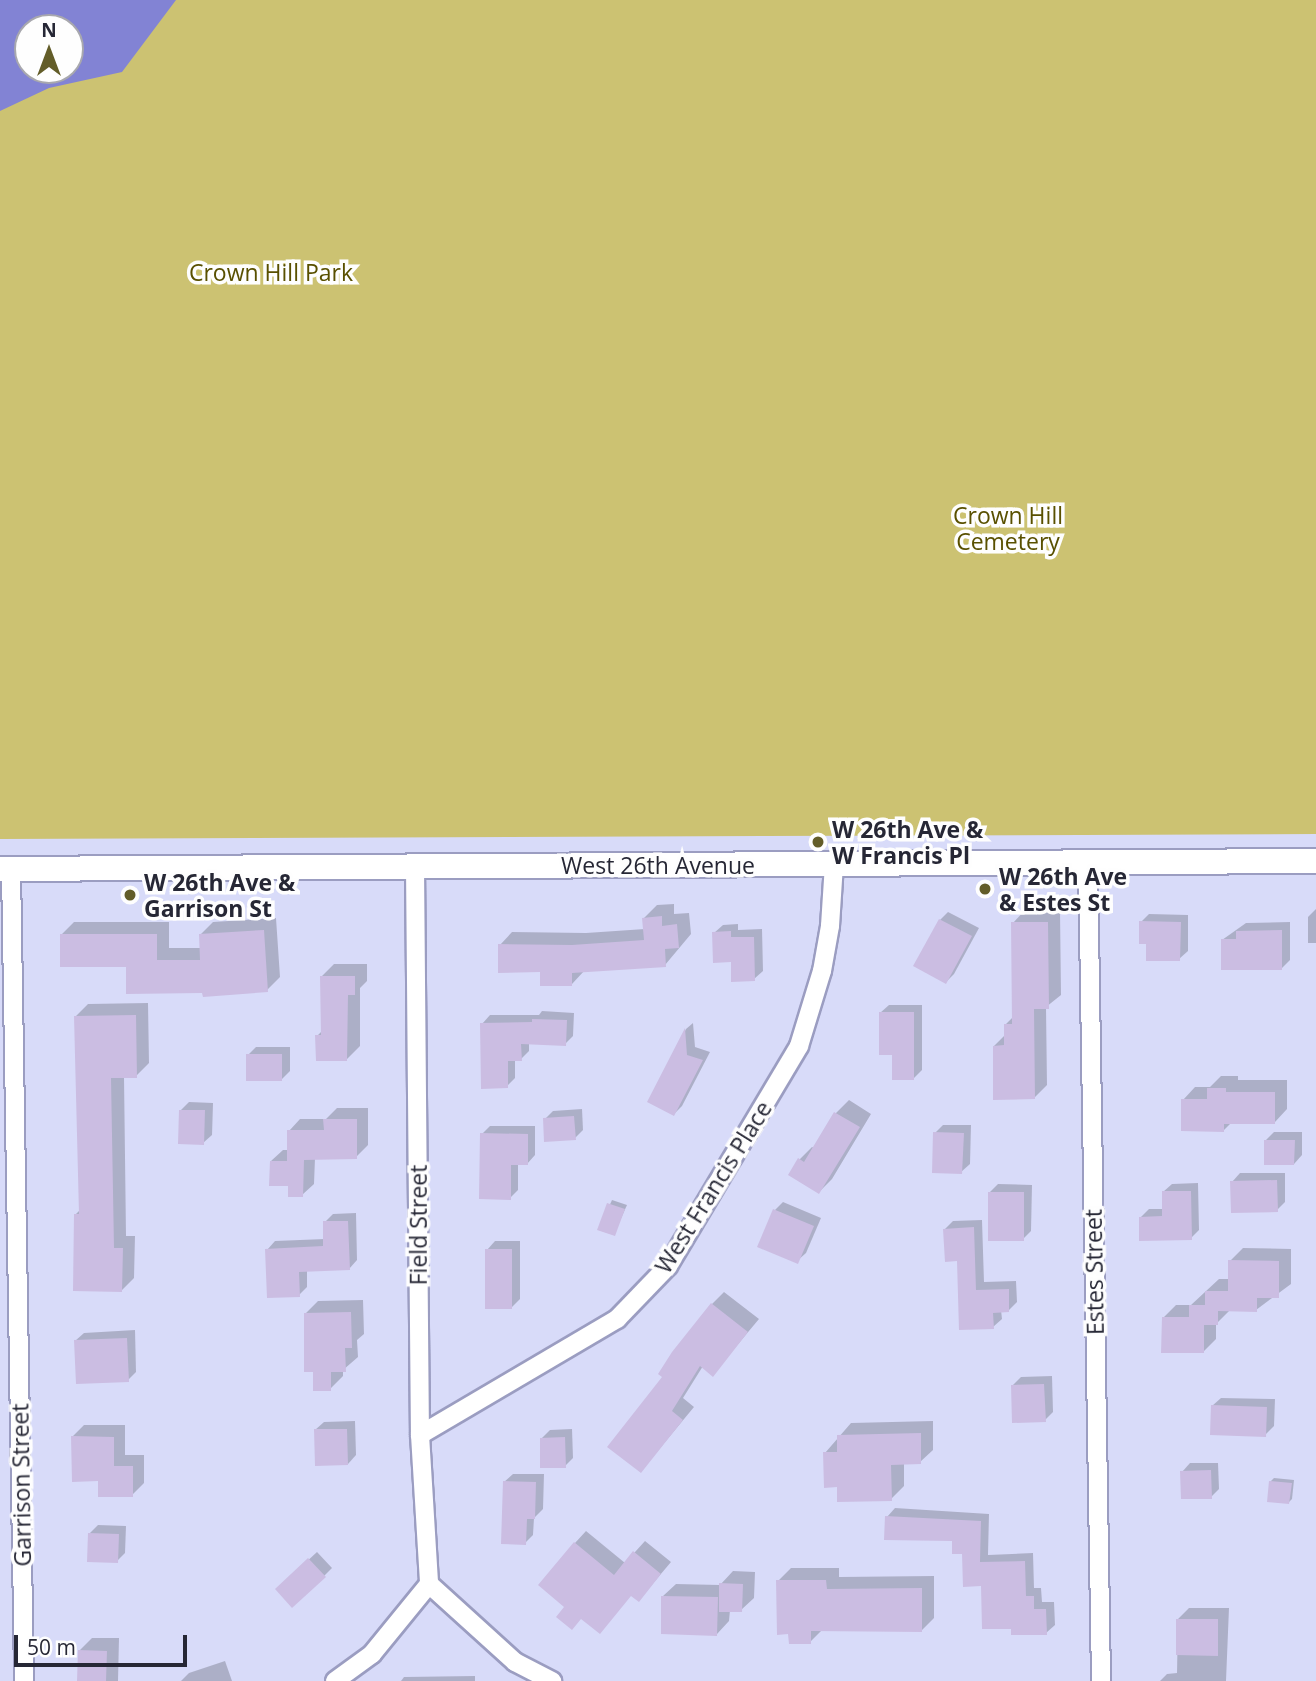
<!DOCTYPE html>
<html>
<head>
<meta charset="utf-8">
<style>
	body { margin:0 }
	#map { position:relative; width:1316px; height:1681px; overflow:hidden; background:#d8dbf9; font-family:"Open Sans",sans-serif }
	div>[style] { position:absolute }
	[style*='--x'] { left:calc(var(--x)*1px); top:calc(var(--y)*1px); width:calc(var(--w)*1px); rotate:calc(var(--a)*1deg) }
	.green>* { inset:0; background:#ccc272 }
	.water>* { inset:0; background:#8283d4 }
	.shadow>* { inset:0; background:#0003 }
	.building>* { inset:0; background:#cbbde2 }
	.roads { filter:drop-shadow(2px 0 #9b9dc1) drop-shadow(-2px 0 #9b9dc1) drop-shadow(0 2px #9b9dc1) drop-shadow(0 -2px #9b9dc1) }
	.street>* { height:18px; margin:-9px; padding:0 9px; transform-origin:9px; border-radius:9px; background:#fff }
	.secondary>* { height:24px; margin:-12px; padding:0 12px; transform-origin:12px; border-radius:12px; background:#fff }
	.dots>* { width:19px; height:19px; translate:-50% -50%; box-sizing:border-box; border:4px solid #fefefe; border-radius:50% }
	span { translate:-50% -50%; white-space:nowrap; text-align:center; line-height:1.15; -webkit-text-stroke:7px #fefefe; paint-order:stroke }
	.park-label { font-size:23px; color:#595000 }
	.poi-label { font-size:23px; color:#262735; font-weight:700 }
	.left { translate:0 -50%; text-align:left }
	.street-label { font-size:23px; color:#262735 }
	.north { position:absolute; left:14px; top:14px; width:70px; height:70px; box-sizing:border-box; background:#fefefe; border:2px solid #a8a8ae; border-radius:50%; rotate:0deg; font-size:19px; font-weight:700; line-height:28px; text-align:center; color:#262735 }
	.north::after { content:''; display:block; margin:auto; width:24px; height:32px; background:#635d29; clip-path:polygon(50% 0,100% 100%,50% 72%,0 100%) }
	.scale { position:absolute; left:14px; top:1635px; width:173px; height:32px; box-sizing:border-box; border:4px solid #262735; border-top:0; padding-left:9px; font-size:21px; line-height:24px; white-space:nowrap; color:#262735; -webkit-text-stroke:5px #fefefe; paint-order:stroke }
</style>
</head>
<body>
<div id="map">
	<div class="green">
		<i style="clip-path:polygon(evenodd,0 0,1316px 0,1316px 834px,0 839px,0 0,28px 28px,70px 28px,70px 70px,28px 70px,28px 28px)"></i>
	</div>
	<div class="water">
		<i style="clip-path:polygon(evenodd,0 0,176px 0,122px 72px,49px 88px,0 111px,0 0,28px 28px,70px 28px,70px 70px,28px 70px,28px 28px)"></i>
	</div>
	<div class="shadow">
		<i style="clip-path:polygon(674px 904px,674px 914px,689px 913px,691px 934px,665px 965px,585px 970px,572px 984px,500px 945px,512px 932px,586px 933px,645px 929px,644px 918px,657px 905px)"></i>
		<i style="clip-path:polygon(1316px 909px,1316px 943px,1308px 943px,1308px 917px)"></i>
		<i style="clip-path:polygon(1025px 910px,1060px 910px,1061px 995px,1046px 1007px,1047px 1085px,1034px 1098px,994px 1046px,1005px 1035px,1005px 1025px,1014px 1016px,1013px 923px)"></i>
		<i style="clip-path:polygon(948px 912px,979px 928px,954px 974px,946px 982px,940px 920px)"></i>
		<i style="clip-path:polygon(1149px 914px,1188px 915px,1188px 951px,1179px 959px,1148px 943px,1141px 922px)"></i>
		<i style="clip-path:polygon(276px 918px,280px 977px,267px 990px,204px 991px,62px 934px,74px 922px,169px 922px,169px 948px,201px 948px,201px 934px,213px 922px)"></i>
		<i style="clip-path:polygon(1290px 922px,1290px 960px,1282px 968px,1222px 940px,1246px 923px)"></i>
		<i style="clip-path:polygon(738px 924px,738px 930px,762px 929px,763px 971px,754px 979px,732px 961px,714px 933px,723px 925px)"></i>
		<i style="clip-path:polygon(334px 964px,367px 964px,367px 981px,360px 988px,360px 1046px,347px 1059px,317px 1036px,322px 1031px,321px 977px)"></i>
		<i style="clip-path:polygon(148px 1003px,149px 1063px,136px 1076px,124px 1076px,126px 1236px,135px 1236px,134px 1278px,121px 1291px,76px 1214px,80px 1210px,75px 1017px,88px 1004px)"></i>
		<i style="clip-path:polygon(889px 1005px,922px 1005px,922px 1070px,914px 1078px,894px 1053px,880px 1013px)"></i>
		<i style="clip-path:polygon(542px 1011px,574px 1013px,573px 1036px,565px 1044px,529px 1042px,529px 1051px,521px 1059px,515px 1059px,515px 1078px,507px 1086px,482px 1024px,490px 1015px,539px 1015px)"></i>
		<i style="clip-path:polygon(693px 1023px,695px 1047px,710px 1052px,682px 1106px,674px 1114px,650px 1101px,686px 1029px)"></i>
		<i style="clip-path:polygon(256px 1047px,290px 1047px,290px 1071px,282px 1079px,248px 1055px)"></i>
		<i style="clip-path:polygon(1221px 1076px,1238px 1076px,1238px 1080px,1287px 1080px,1287px 1109px,1275px 1122px,1232px 1122px,1224px 1130px,1183px 1100px,1195px 1087px,1210px 1087px)"></i>
		<i style="clip-path:polygon(849px 1100px,871px 1114px,832px 1179px,819px 1192px,799px 1160px,812px 1147px,814px 1148px,836px 1113px)"></i>
		<i style="clip-path:polygon(189px 1102px,213px 1103px,212px 1135px,203px 1143px,181px 1110px)"></i>
		<i style="clip-path:polygon(337px 1108px,368px 1108px,368px 1145px,356px 1157px,315px 1158px,314px 1184px,302px 1195px,271px 1161px,283px 1150px,289px 1150px,289px 1131px,300px 1119px,326px 1119px)"></i>
		<i style="clip-path:polygon(582px 1109px,583px 1130px,575px 1138px,545px 1119px,553px 1111px)"></i>
		<i style="clip-path:polygon(943px 1125px,971px 1125px,970px 1164px,961px 1172px,935px 1133px)"></i>
		<i style="clip-path:polygon(490px 1126px,535px 1126px,535px 1155px,527px 1164px,518px 1164px,518px 1190px,510px 1198px,482px 1134px)"></i>
		<i style="clip-path:polygon(1274px 1132px,1302px 1132px,1302px 1155px,1294px 1164px,1266px 1140px)"></i>
		<i style="clip-path:polygon(1240px 1173px,1285px 1173px,1285px 1202px,1277px 1210px,1232px 1182px)"></i>
		<i style="clip-path:polygon(1198px 1183px,1199px 1230px,1191px 1238px,1141px 1217px,1149px 1209px,1164px 1209px,1163px 1192px,1172px 1184px)"></i>
		<i style="clip-path:polygon(998px 1184px,1032px 1185px,1031px 1231px,1023px 1239px,989px 1193px)"></i>
		<i style="clip-path:polygon(612px 1200px,627px 1205px,614px 1234px,599px 1229px)"></i>
		<i style="clip-path:polygon(783px 1202px,821px 1218px,806px 1253px,797px 1261px,775px 1210px)"></i>
		<i style="clip-path:polygon(356px 1213px,357px 1260px,349px 1269px,307px 1270px,307px 1287px,299px 1295px,267px 1250px,275px 1241px,325px 1239px,325px 1222px,333px 1214px)"></i>
		<i style="clip-path:polygon(982px 1220px,984px 1282px,1016px 1281px,1017px 1302px,1009px 1310px,1001px 1310px,1002px 1319px,993px 1327px,945px 1229px,953px 1221px)"></i>
		<i style="clip-path:polygon(495px 1241px,520px 1241px,520px 1299px,512px 1307px,487px 1250px)"></i>
		<i style="clip-path:polygon(1243px 1248px,1291px 1249px,1291px 1284px,1256px 1310px,1230px 1310px,1216px 1324px,1216px 1339px,1203px 1352px,1163px 1318px,1176px 1305px,1191px 1305px,1219px 1279px,1230px 1279px,1230px 1261px)"></i>
		<i style="clip-path:polygon(724px 1292px,759px 1319px,713px 1374px,703px 1366px,683px 1398px,694px 1407px,641px 1471px,665px 1376px,712px 1304px)"></i>
		<i style="clip-path:polygon(363px 1300px,364px 1334px,357px 1340px,358px 1357px,343px 1370px,343px 1376px,330px 1389px,315px 1370px,306px 1313px,318px 1301px)"></i>
		<i style="clip-path:polygon(135px 1330px,136px 1372px,128px 1380px,75px 1341px,84px 1333px)"></i>
		<i style="clip-path:polygon(1052px 1376px,1053px 1412px,1045px 1420px,1013px 1385px,1021px 1377px)"></i>
		<i style="clip-path:polygon(1221px 1398px,1275px 1399px,1274px 1426px,1265px 1435px,1212px 1406px)"></i>
		<i style="clip-path:polygon(355px 1421px,356px 1455px,348px 1464px,315px 1430px,324px 1422px)"></i>
		<i style="clip-path:polygon(933px 1421px,933px 1450px,920px 1462px,904px 1463px,904px 1486px,891px 1499px,839px 1485px,825px 1453px,851px 1423px)"></i>
		<i style="clip-path:polygon(84px 1425px,125px 1425px,125px 1455px,144px 1455px,144px 1483px,132px 1495px,100px 1479px,72px 1437px)"></i>
		<i style="clip-path:polygon(572px 1429px,573px 1458px,565px 1466px,542px 1438px,550px 1430px)"></i>
		<i style="clip-path:polygon(1190px 1463px,1218px 1463px,1219px 1489px,1211px 1497px,1182px 1472px)"></i>
		<i style="clip-path:polygon(513px 1474px,544px 1474px,543px 1509px,534px 1518px,533px 1535px,525px 1543px,504px 1482px)"></i>
		<i style="clip-path:polygon(1274px 1478px,1294px 1480px,1292px 1499px,1289px 1502px,1270px 1482px)"></i>
		<i style="clip-path:polygon(895px 1508px,989px 1514px,988px 1555px,1033px 1553px,1034px 1588px,1041px 1588px,1042px 1602px,1054px 1602px,1055px 1625px,1046px 1633px,1013px 1627px,954px 1539px,887px 1517px)"></i>
		<i style="clip-path:polygon(98px 1525px,126px 1526px,125px 1553px,117px 1561px,89px 1534px)"></i>
		<i style="clip-path:polygon(586px 1531px,625px 1563px,645px 1541px,671px 1562px,639px 1600px,632px 1594px,567px 1607px,575px 1543px)"></i>
		<i style="clip-path:polygon(317px 1552px,332px 1568px,324px 1576px,277px 1589px)"></i>
		<i style="clip-path:polygon(791px 1568px,839px 1568px,839px 1577px,934px 1576px,934px 1618px,922px 1630px,823px 1629px,810px 1642px,778px 1581px)"></i>
		<i style="clip-path:polygon(733px 1571px,755px 1572px,754px 1598px,741px 1610px,730px 1610px,729px 1621px,717px 1634px,663px 1596px,676px 1584px,720px 1585px)"></i>
		<i style="clip-path:polygon(1189px 1608px,1229px 1608px,1226px 1681px,1160px 1681px,1167px 1674px,1177px 1673px,1178px 1619px)"></i>
		<i style="clip-path:polygon(92px 1638px,119px 1638px,118px 1681px,79px 1681px,79px 1651px)"></i>
		<i style="clip-path:polygon(225px 1661px,232px 1681px,181px 1681px,189px 1673px)"></i>
		<i style="clip-path:polygon(475px 1676px,475px 1681px,401px 1681px,404px 1677px)"></i>
	</div>
	<div class="building">
		<i style="clip-path:polygon(662px 916px,662px 926px,677px 924px,679px 948px,665px 949px,666px 967px,572px 973px,572px 986px,540px 986px,540px 972px,498px 973px,498px 944px,572px 945px,644px 940px,642px 918px)"></i>
		<i style="clip-path:polygon(939px 919px,972px 936px,946px 984px,913px 966px)"></i>
		<i style="clip-path:polygon(1139px 921px,1181px 922px,1180px 961px,1146px 961px,1146px 944px,1139px 944px)"></i>
		<i style="clip-path:polygon(1011px 922px,1048px 922px,1049px 1009px,1034px 1009px,1035px 1099px,993px 1100px,993px 1046px,1004px 1045px,1004px 1024px,1012px 1024px)"></i>
		<i style="clip-path:polygon(264px 930px,268px 992px,203px 997px,202px 993px,126px 994px,126px 967px,60px 967px,60px 934px,157px 934px,157px 960px,200px 960px,199px 934px)"></i>
		<i style="clip-path:polygon(1282px 930px,1282px 970px,1221px 970px,1221px 939px,1236px 939px,1236px 931px)"></i>
		<i style="clip-path:polygon(731px 931px,731px 937px,754px 937px,755px 981px,731px 982px,731px 962px,713px 963px,712px 932px)"></i>
		<i style="clip-path:polygon(320px 976px,355px 976px,355px 995px,348px 995px,347px 1061px,316px 1061px,315px 1035px,321px 1035px)"></i>
		<i style="clip-path:polygon(879px 1012px,914px 1012px,914px 1080px,892px 1080px,892px 1055px,879px 1055px)"></i>
		<i style="clip-path:polygon(136px 1015px,137px 1078px,111px 1078px,114px 1248px,123px 1248px,122px 1292px,73px 1291px,74px 1214px,79px 1214px,74px 1016px)"></i>
		<i style="clip-path:polygon(532px 1019px,567px 1020px,566px 1046px,521px 1044px,522px 1061px,508px 1061px,508px 1088px,481px 1089px,480px 1023px,532px 1022px)"></i>
		<i style="clip-path:polygon(685px 1028px,687px 1055px,703px 1060px,674px 1116px,647px 1102px)"></i>
		<i style="clip-path:polygon(246px 1054px,282px 1054px,282px 1081px,246px 1081px)"></i>
		<i style="clip-path:polygon(1207px 1088px,1226px 1088px,1226px 1092px,1275px 1092px,1275px 1124px,1224px 1124px,1224px 1132px,1181px 1131px,1181px 1099px,1207px 1099px)"></i>
		<i style="clip-path:polygon(179px 1110px,205px 1110px,204px 1145px,178px 1144px)"></i>
		<i style="clip-path:polygon(834px 1112px,860px 1127px,819px 1194px,788px 1175px,798px 1158px,804px 1162px)"></i>
		<i style="clip-path:polygon(574px 1116px,576px 1140px,544px 1142px,543px 1118px)"></i>
		<i style="clip-path:polygon(323px 1119px,357px 1119px,357px 1159px,304px 1160px,303px 1197px,288px 1197px,288px 1186px,269px 1186px,270px 1161px,287px 1161px,287px 1130px,324px 1130px)"></i>
		<i style="clip-path:polygon(933px 1132px,964px 1133px,962px 1174px,932px 1173px)"></i>
		<i style="clip-path:polygon(480px 1133px,528px 1134px,528px 1165px,511px 1165px,511px 1200px,479px 1199px)"></i>
		<i style="clip-path:polygon(1264px 1140px,1295px 1140px,1294px 1165px,1264px 1165px)"></i>
		<i style="clip-path:polygon(1277px 1180px,1278px 1212px,1231px 1213px,1230px 1181px)"></i>
		<i style="clip-path:polygon(1162px 1191px,1191px 1191px,1192px 1240px,1139px 1241px,1139px 1217px,1162px 1216px)"></i>
		<i style="clip-path:polygon(988px 1192px,1024px 1192px,1024px 1241px,988px 1241px)"></i>
		<i style="clip-path:polygon(607px 1203px,625px 1209px,615px 1236px,597px 1230px)"></i>
		<i style="clip-path:polygon(773px 1209px,814px 1226px,798px 1264px,757px 1247px)"></i>
		<i style="clip-path:polygon(323px 1221px,348px 1221px,350px 1270px,299px 1272px,300px 1297px,267px 1298px,265px 1249px,323px 1246px)"></i>
		<i style="clip-path:polygon(974px 1227px,976px 1290px,1009px 1289px,1009px 1312px,993px 1313px,994px 1329px,959px 1330px,957px 1261px,945px 1262px,943px 1229px)"></i>
		<i style="clip-path:polygon(485px 1249px,512px 1249px,512px 1309px,485px 1309px)"></i>
		<i style="clip-path:polygon(1228px 1260px,1279px 1261px,1279px 1298px,1257px 1298px,1257px 1312px,1218px 1311px,1218px 1325px,1204px 1325px,1204px 1353px,1161px 1353px,1162px 1317px,1189px 1317px,1189px 1305px,1205px 1305px,1205px 1291px,1228px 1291px)"></i>
		<i style="clip-path:polygon(711px 1303px,748px 1332px,713px 1377px,700px 1366px,672px 1411px,683px 1420px,641px 1473px,607px 1447px,662px 1377px,658px 1374px,672px 1352px)"></i>
		<i style="clip-path:polygon(351px 1312px,352px 1348px,345px 1348px,346px 1372px,331px 1372px,331px 1391px,313px 1391px,313px 1372px,304px 1372px,304px 1313px)"></i>
		<i style="clip-path:polygon(127px 1338px,129px 1382px,76px 1384px,74px 1340px)"></i>
		<i style="clip-path:polygon(1044px 1384px,1046px 1422px,1012px 1423px,1011px 1385px)"></i>
		<i style="clip-path:polygon(1211px 1405px,1267px 1407px,1266px 1437px,1210px 1435px)"></i>
		<i style="clip-path:polygon(314px 1429px,347px 1429px,348px 1465px,315px 1466px)"></i>
		<i style="clip-path:polygon(921px 1433px,921px 1464px,891px 1465px,892px 1501px,837px 1502px,837px 1487px,824px 1488px,823px 1452px,837px 1452px,837px 1435px)"></i>
		<i style="clip-path:polygon(71px 1436px,114px 1437px,114px 1466px,133px 1466px,133px 1497px,98px 1497px,98px 1481px,72px 1482px)"></i>
		<i style="clip-path:polygon(565px 1437px,566px 1468px,540px 1468px,540px 1438px)"></i>
		<i style="clip-path:polygon(1211px 1470px,1212px 1499px,1181px 1499px,1180px 1471px)"></i>
		<i style="clip-path:polygon(503px 1481px,536px 1482px,535px 1519px,527px 1519px,526px 1545px,501px 1544px)"></i>
		<i style="clip-path:polygon(1269px 1481px,1292px 1483px,1289px 1504px,1267px 1502px)"></i>
		<i style="clip-path:polygon(885px 1516px,981px 1521px,980px 1562px,1025px 1561px,1026px 1596px,1034px 1596px,1034px 1609px,1046px 1609px,1047px 1635px,1011px 1635px,1011px 1629px,982px 1629px,981px 1586px,963px 1587px,962px 1554px,952px 1554px,952px 1541px,884px 1540px)"></i>
		<i style="clip-path:polygon(88px 1533px,119px 1534px,118px 1563px,87px 1562px)"></i>
		<i style="clip-path:polygon(574px 1542px,614px 1575px,633px 1551px,661px 1574px,639px 1602px,631px 1596px,600px 1634px,581px 1619px,572px 1630px,556px 1617px,564px 1607px,538px 1585px)"></i>
		<i style="clip-path:polygon(308px 1558px,326px 1577px,292px 1608px,275px 1589px)"></i>
		<i style="clip-path:polygon(776px 1580px,826px 1580px,827px 1589px,922px 1588px,922px 1632px,811px 1631px,811px 1644px,789px 1644px,788px 1634px,777px 1635px)"></i>
		<i style="clip-path:polygon(719px 1583px,743px 1584px,742px 1612px,719px 1612px)"></i>
		<i style="clip-path:polygon(661px 1596px,718px 1597px,717px 1636px,661px 1634px)"></i>
		<i style="clip-path:polygon(1176px 1619px,1218px 1619px,1218px 1656px,1176px 1655px)"></i>
		<i style="clip-path:polygon(78px 1650px,107px 1651px,106px 1681px,77px 1681px)"></i>
	</div>
	<div class="roads">
		<div class="street">
			<i style="--x:1088;--y:863;--w:818;--a:89.09"></i>
			<i style="--x:415;--y:866;--w:569;--a:89.5"></i>
			<i style="--x:420;--y:1435;--w:149;--a:86.5"></i>
			<i style="--x:11;--y:868;--w:813;--a:89.08"></i>
			<i style="--x:420;--y:1435;--w:229;--a:-30.5"></i>
			<i style="--x:617;--y:1319;--w:74;--a:-46.1"></i>
			<i style="--x:668;--y:1266;--w:256;--a:-59.2"></i>
			<i style="--x:799;--y:1046;--w:78;--a:-73"></i>
			<i style="--x:822;--y:971;--w:46;--a:-79.9"></i>
			<i style="--x:830;--y:926;--w:62;--a:-86.3"></i>
			<i style="--x:429;--y:1584;--w:116;--a:42.2"></i>
			<i style="--x:515;--y:1662;--w:42;--a:27.2"></i>
			<i style="--x:335;--y:1681;--w:46;--a:-36.1"></i>
			<i style="--x:372;--y:1654;--w:90;--a:-50.8"></i>
		</div>
		<div class="secondary">
			<i style="--x:0;--y:869;--w:1316;--a:-0.35"></i>
		</div>
	</div>
	<div class="dots">
		<i style="left:818px;top:842px;background:#635d29"></i>
		<i style="left:985px;top:889px;background:#635d29"></i>
		<i style="left:130px;top:895px;background:#635d29"></i>
	</div>
	<div class="park-label">
		<span style="left:271px;top:272px">Crown Hill Park</span>
		<span style="left:1008px;top:528px">Crown Hill<br>Cemetery</span>
	</div>
	<div class="poi-label">
		<span class="left" style="left:832px;top:842px">W 26th Ave &amp;<br>W Francis Pl</span>
		<span class="left" style="left:999px;top:889px">W 26th Ave<br>&amp; Estes St</span>
		<span class="left" style="left:144px;top:895px">W 26th Ave &amp;<br>Garrison St</span>
	</div>
	<div class="street-label">
		<span style="left:658px;top:865px">West 26th Avenue</span>
		<span style="left:713px;top:1187px;rotate:-58deg">West Francis Place</span>
		<span style="left:418px;top:1225px;rotate:-90deg">Field Street</span>
		<span style="left:1094px;top:1272px;rotate:-91deg">Estes Street</span>
		<span style="left:21px;top:1485px;rotate:-91deg">Garrison Street</span>
	</div>
	<div class="north">N</div>
	<div class="scale">50 m</div>
</div>
</body>
</html>
